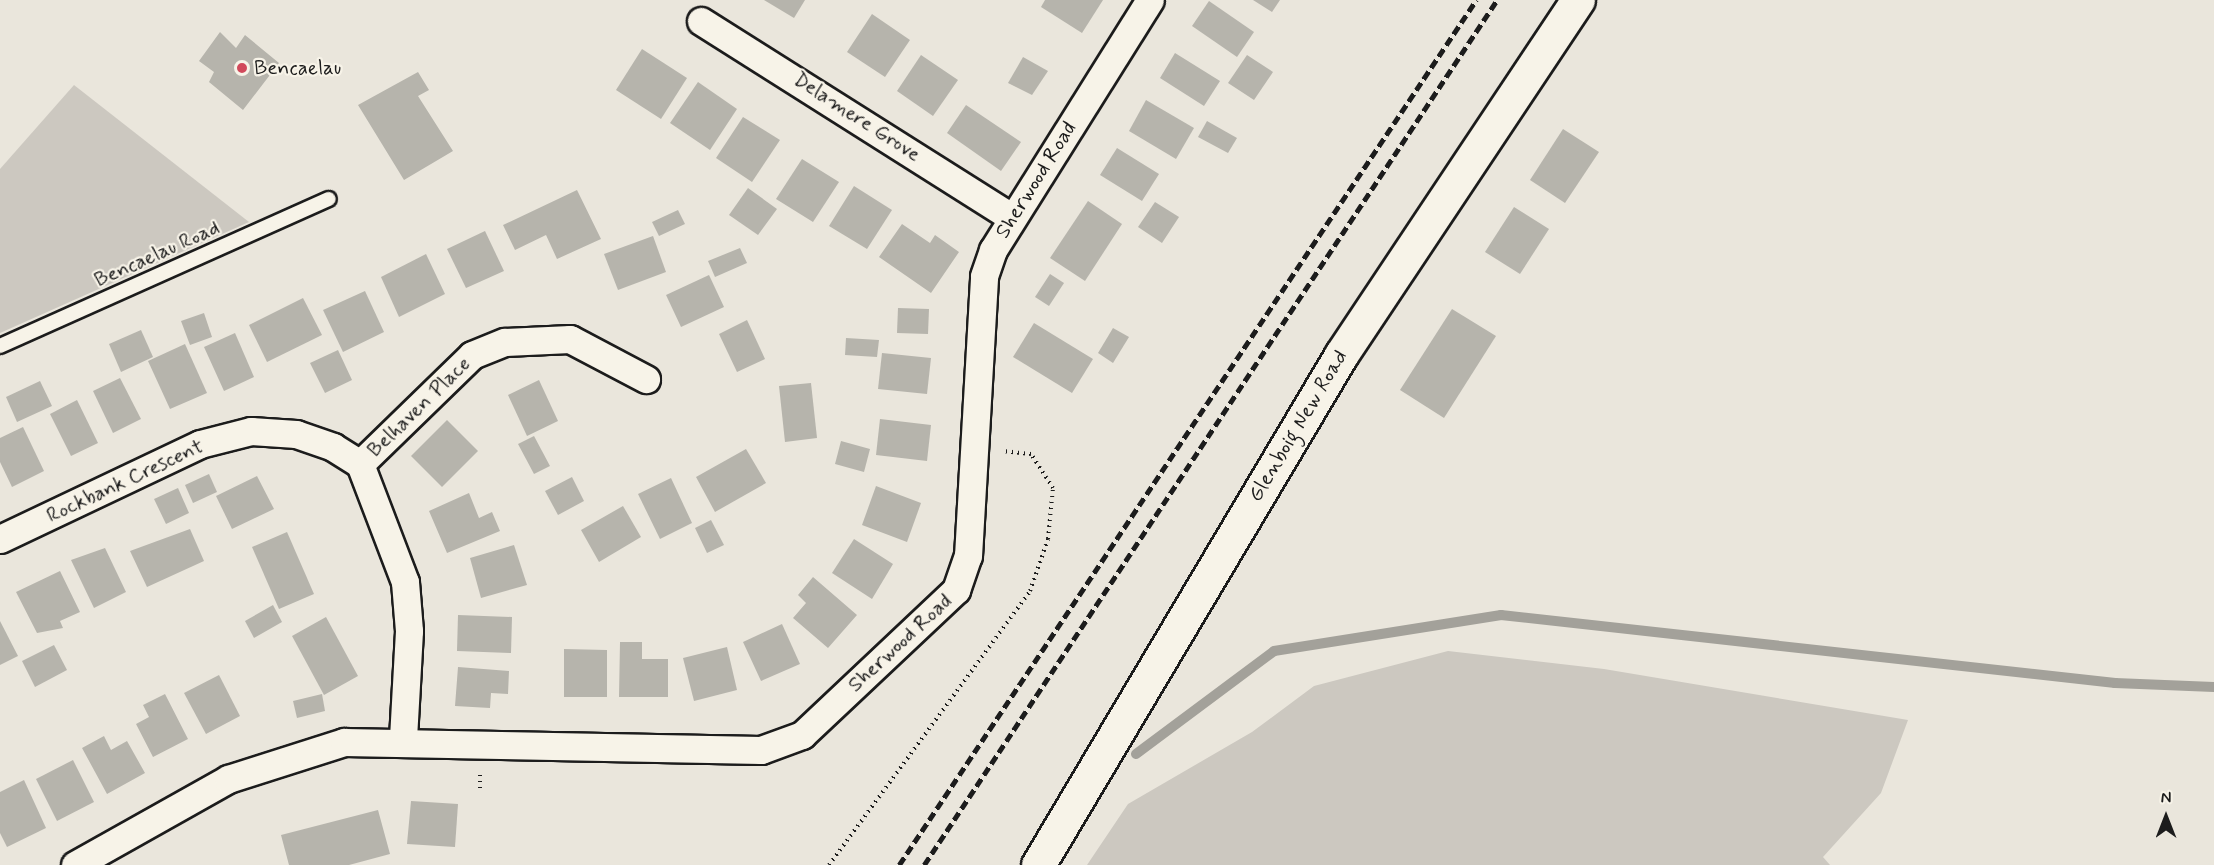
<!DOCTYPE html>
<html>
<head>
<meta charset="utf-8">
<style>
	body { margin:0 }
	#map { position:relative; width:2214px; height:865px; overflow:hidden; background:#eae6dc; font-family:Mynerve,sans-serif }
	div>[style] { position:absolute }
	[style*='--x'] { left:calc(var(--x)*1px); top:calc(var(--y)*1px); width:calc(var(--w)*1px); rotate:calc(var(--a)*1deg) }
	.green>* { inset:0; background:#ccc8c0 }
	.stream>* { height:10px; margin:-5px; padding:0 5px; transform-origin:5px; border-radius:5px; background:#a3a19a }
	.building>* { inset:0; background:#b6b4ac }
	.path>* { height:4px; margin-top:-2px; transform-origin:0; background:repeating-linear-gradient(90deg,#1c1c1c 0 1.5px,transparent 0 6px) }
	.roads { filter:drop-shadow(2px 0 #1c1c1c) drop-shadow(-2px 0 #1c1c1c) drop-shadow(0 2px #1c1c1c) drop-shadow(0 -2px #1c1c1c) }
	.service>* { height:14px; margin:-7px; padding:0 7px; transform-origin:7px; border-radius:7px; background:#f7f3e8 }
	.minor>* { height:27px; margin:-13.5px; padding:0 13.5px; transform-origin:13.5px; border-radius:13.5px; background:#f7f3e8 }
	.tertiary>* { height:33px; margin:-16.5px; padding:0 16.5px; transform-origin:16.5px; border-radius:16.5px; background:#f7f3e8 }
	.rail>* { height:4.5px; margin-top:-2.25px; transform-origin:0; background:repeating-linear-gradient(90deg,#1c1c1c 0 9px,transparent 0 13.5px) }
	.dots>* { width:16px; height:16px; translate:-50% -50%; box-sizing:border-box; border:3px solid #f7f3e8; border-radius:50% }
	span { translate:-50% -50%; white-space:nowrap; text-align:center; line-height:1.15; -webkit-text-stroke:4.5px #f7f3e8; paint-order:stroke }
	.poi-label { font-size:21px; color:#1c1c1c }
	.left { translate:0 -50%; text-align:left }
	.street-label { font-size:21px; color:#1c1c1c }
	.north { position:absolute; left:2136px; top:787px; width:60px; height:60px; -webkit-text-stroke:4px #f7f3e8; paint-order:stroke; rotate:0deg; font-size:16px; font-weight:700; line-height:24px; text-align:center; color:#1c1c1c }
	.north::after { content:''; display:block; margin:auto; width:21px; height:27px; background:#1c1c1c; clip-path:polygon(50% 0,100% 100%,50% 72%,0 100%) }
</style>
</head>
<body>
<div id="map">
	<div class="green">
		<i style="clip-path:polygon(74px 85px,249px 222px,0 333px,0 169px)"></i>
		<i style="clip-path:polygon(1448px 651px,1604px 669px,1908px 720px,1881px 793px,1823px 857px,1830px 865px,1087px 865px,1128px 804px,1252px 732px,1314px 686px)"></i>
	</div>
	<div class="stream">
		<i style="--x:1136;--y:754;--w:172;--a:-36.7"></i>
		<i style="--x:1274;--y:651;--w:230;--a:-9"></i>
		<i style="--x:1501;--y:615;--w:618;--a:6.32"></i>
		<i style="--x:2115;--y:683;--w:99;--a:2.3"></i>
	</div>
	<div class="building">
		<i style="clip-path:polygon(764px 0,805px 0,794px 18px)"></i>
		<i style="clip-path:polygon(1045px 0,1103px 0,1082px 33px,1041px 7px)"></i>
		<i style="clip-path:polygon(1253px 0,1280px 0,1272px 12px)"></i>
		<i style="clip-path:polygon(1209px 1px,1254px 32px,1237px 57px,1192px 26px)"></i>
		<i style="clip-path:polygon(872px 14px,910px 40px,885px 77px,847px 52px)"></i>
		<i style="clip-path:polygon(220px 32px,236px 48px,245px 35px,279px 63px,243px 110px,209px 82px,214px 72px,199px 61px)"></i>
		<i style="clip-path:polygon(642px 49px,687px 78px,661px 119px,616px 90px)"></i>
		<i style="clip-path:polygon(1175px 53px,1220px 81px,1204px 106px,1160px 78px)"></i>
		<i style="clip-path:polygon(921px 55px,958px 80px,933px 116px,897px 91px)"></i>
		<i style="clip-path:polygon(1247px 55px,1273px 72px,1254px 100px,1228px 83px)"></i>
		<i style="clip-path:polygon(1023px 57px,1048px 71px,1032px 95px,1008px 83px)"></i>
		<i style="clip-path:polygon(418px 72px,429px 90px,418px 96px,453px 151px,404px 180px,358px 105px)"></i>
		<i style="clip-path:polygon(698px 82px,737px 109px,710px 150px,670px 123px)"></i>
		<i style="clip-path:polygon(1146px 100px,1194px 128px,1176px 159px,1129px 131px)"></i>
		<i style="clip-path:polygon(966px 105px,1021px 142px,1001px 171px,947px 133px)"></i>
		<i style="clip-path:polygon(743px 117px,780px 140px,752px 182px,716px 158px)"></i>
		<i style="clip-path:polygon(1207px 121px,1237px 138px,1228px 153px,1198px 137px)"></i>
		<i style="clip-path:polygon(1563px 129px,1599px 152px,1565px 203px,1530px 180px)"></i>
		<i style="clip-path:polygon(1117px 148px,1159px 174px,1142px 201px,1100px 175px)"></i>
		<i style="clip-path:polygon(802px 159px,839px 182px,813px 222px,776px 199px)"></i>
		<i style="clip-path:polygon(854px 186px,892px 210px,867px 249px,829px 226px)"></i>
		<i style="clip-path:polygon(748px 188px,777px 209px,758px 235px,729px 215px)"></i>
		<i style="clip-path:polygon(577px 190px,601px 239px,557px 259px,546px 235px,515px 250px,503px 225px)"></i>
		<i style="clip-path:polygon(1088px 201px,1122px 224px,1085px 281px,1050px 258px)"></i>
		<i style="clip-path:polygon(1155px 202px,1179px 217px,1162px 243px,1138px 227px)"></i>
		<i style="clip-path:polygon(1514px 207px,1549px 229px,1520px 274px,1485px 252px)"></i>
		<i style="clip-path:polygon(678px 210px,685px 224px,659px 236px,652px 222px)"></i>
		<i style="clip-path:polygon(902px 224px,930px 243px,935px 235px,959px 252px,931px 293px,879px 257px)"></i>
		<i style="clip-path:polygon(485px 231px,504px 271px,466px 288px,447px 249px)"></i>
		<i style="clip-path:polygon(653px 236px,666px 272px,618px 290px,604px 254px)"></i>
		<i style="clip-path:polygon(740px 248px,747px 263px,715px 277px,708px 261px)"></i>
		<i style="clip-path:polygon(426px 254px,445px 294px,399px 317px,381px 277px)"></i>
		<i style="clip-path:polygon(1050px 274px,1064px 283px,1049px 306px,1035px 297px)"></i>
		<i style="clip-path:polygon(709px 275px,724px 307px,681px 327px,666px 295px)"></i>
		<i style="clip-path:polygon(365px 291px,384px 332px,343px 352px,323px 310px)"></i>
		<i style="clip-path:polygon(303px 298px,322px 335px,267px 362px,249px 325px)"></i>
		<i style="clip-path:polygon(898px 308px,929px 309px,928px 334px,897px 333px)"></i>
		<i style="clip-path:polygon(1452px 309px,1496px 336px,1444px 418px,1400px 390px)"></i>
		<i style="clip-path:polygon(204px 313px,212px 337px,190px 345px,181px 321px)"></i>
		<i style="clip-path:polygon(747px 320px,765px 359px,737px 372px,719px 334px)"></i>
		<i style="clip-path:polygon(1034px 323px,1093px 359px,1072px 393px,1013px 357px)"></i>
		<i style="clip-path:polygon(1113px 328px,1129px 337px,1113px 363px,1098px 353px)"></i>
		<i style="clip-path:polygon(141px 330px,153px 357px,121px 372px,109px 344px)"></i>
		<i style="clip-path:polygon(235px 333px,254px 377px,224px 391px,204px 347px)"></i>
		<i style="clip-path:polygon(846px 338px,879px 340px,877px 357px,845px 355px)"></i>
		<i style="clip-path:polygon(185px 344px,207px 393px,170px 409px,148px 361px)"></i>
		<i style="clip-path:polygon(338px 350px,352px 380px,325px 393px,310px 363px)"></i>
		<i style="clip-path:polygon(882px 353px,931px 358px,927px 394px,878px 389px)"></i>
		<i style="clip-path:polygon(120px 378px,141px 419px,113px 433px,93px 391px)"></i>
		<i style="clip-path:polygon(539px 380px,558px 421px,527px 436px,508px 395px)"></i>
		<i style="clip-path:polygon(40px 381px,52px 406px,17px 422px,6px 397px)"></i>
		<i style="clip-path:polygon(811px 383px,817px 438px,785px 442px,779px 386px)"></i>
		<i style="clip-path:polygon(77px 400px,98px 443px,71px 456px,50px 414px)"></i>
		<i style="clip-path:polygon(880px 419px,931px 425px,927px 461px,876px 455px)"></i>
		<i style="clip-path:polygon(447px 420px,478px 451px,442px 487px,411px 456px)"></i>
		<i style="clip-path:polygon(23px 427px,44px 471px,12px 487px,0 462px,0 438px)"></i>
		<i style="clip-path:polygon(534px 436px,550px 466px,534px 474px,518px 444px)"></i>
		<i style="clip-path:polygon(841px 441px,870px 449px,864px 472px,835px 464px)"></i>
		<i style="clip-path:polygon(746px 449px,766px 483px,715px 512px,696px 477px)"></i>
		<i style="clip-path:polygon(209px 474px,217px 492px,193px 503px,185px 485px)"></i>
		<i style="clip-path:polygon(257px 476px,274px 509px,232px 529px,216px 496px)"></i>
		<i style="clip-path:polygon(572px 477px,584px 501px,558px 515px,545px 491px)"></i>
		<i style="clip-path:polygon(671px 478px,692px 523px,660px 539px,638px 494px)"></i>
		<i style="clip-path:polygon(876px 486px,921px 503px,907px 542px,862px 525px)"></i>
		<i style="clip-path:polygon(178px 488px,189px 513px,166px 524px,154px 499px)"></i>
		<i style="clip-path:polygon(469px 493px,479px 518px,492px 512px,500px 531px,447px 553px,429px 511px)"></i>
		<i style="clip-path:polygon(623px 506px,641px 537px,599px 562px,581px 530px)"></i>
		<i style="clip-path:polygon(711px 520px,724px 545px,707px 553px,695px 528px)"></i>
		<i style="clip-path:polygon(190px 529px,204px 561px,147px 587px,130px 551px)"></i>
		<i style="clip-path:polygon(287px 532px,314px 594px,279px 609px,252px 547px)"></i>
		<i style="clip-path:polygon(854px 539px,893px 564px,872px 599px,832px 573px)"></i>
		<i style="clip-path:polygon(514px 545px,527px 585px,481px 598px,470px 558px)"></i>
		<i style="clip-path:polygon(105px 548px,126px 592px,94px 608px,71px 560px)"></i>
		<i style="clip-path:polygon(60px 571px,80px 612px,60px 621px,63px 628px,37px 633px,16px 592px)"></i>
		<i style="clip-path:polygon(813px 577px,857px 615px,828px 648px,793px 618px,806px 603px,798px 595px)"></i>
		<i style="clip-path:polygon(273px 605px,282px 622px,254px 638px,245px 621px)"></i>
		<i style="clip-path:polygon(458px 615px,512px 617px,511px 653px,457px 651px)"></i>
		<i style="clip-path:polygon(326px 617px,358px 676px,324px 695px,292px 636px)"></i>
		<i style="clip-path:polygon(0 621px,18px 656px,0 665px)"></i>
		<i style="clip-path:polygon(782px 624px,800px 664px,761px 681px,743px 642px)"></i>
		<i style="clip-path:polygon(620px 642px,642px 642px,642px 659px,668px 659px,668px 697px,619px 697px)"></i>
		<i style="clip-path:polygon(54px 645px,67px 670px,35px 687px,22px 661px)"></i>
		<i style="clip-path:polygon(727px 647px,737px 690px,694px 701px,683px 658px)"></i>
		<i style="clip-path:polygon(564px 649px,607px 650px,607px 697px,564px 697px)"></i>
		<i style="clip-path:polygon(458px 667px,509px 671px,508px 694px,491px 693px,490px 708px,455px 706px)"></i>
		<i style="clip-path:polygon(219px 675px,240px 716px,206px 734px,184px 693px)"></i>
		<i style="clip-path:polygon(165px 694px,188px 739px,153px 757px,136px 724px,149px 717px,143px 705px)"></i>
		<i style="clip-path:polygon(322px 694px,325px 711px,297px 718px,293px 701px)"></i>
		<i style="clip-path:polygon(104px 736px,111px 750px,127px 741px,145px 773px,107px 794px,82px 748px)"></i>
		<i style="clip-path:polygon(73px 760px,94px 802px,57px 821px,36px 779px)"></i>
		<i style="clip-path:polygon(24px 780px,46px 828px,7px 847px,0 833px,0 792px)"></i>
		<i style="clip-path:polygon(411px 801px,458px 804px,455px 847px,407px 844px)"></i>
		<i style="clip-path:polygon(378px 810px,390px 854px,349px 865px,289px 865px,281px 835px)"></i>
	</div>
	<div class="path">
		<i style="--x:480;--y:775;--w:15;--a:90"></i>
		<i style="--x:829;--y:865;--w:340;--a:-53.7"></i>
		<i style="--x:1030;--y:591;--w:55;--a:-70.9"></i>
		<i style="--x:1048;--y:539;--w:51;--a:-84.4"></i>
		<i style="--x:1053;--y:488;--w:40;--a:-122.9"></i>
		<i style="--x:1031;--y:454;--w:28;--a:-174"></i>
	</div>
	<div class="roads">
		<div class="service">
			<i style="--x:0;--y:346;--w:360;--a:-24.1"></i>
		</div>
		<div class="minor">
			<i style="--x:701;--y:21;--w:365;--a:32.3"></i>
			<i style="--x:360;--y:464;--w:156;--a:-44.2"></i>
			<i style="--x:472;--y:355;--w:35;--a:-22"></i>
			<i style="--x:505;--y:342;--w:65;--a:-2.6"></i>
			<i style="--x:570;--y:339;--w:86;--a:27.8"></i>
			<i style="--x:0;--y:539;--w:221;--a:-25.4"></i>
			<i style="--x:200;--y:444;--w:53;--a:-14.3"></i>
			<i style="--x:251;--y:431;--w:45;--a:3.8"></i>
			<i style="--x:296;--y:434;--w:39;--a:19"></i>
			<i style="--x:333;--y:447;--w:32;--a:32"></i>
			<i style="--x:360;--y:464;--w:126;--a:69.1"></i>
			<i style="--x:405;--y:582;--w:49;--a:85.3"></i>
			<i style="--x:409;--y:631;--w:109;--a:93.2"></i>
			<i style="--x:75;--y:865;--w:176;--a:-29.3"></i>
			<i style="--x:228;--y:779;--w:122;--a:-17.7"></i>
			<i style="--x:344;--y:742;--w:417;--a:1.1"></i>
			<i style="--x:761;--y:750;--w:44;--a:-20.1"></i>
			<i style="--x:802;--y:735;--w:212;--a:-43.3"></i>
			<i style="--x:956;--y:590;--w:36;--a:-71"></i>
			<i style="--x:968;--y:556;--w:280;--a:-86.7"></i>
			<i style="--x:984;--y:276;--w:28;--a:-71"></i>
			<i style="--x:993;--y:250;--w:295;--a:-57.9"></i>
		</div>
		<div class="tertiary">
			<i style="--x:1038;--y:865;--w:593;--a:-59.28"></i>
			<i style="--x:1341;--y:355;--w:427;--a:-56.3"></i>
		</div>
	</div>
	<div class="rail">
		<i style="--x:899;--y:865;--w:1040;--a:-56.29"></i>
		<i style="--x:924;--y:865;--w:1038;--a:-56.48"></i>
	</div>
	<div class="dots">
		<i style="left:242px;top:68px;background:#d1495b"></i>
	</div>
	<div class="poi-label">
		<span class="left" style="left:254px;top:68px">Bencaelau</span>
	</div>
	<div class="street-label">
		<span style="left:857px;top:117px;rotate:33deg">Delamere Grove</span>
		<span style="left:1036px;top:180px;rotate:-58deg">Sherwood Road</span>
		<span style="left:157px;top:254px;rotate:-24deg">Bencaelau Road</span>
		<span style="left:419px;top:407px;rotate:-44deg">Belhaven Place</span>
		<span style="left:1298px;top:426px;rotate:-59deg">Glenboig New Road</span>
		<span style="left:125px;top:481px;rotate:-25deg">Rockbank Crescent</span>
		<span style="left:900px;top:643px;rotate:-43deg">Sherwood Road</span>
	</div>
	<div class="north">N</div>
</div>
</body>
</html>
